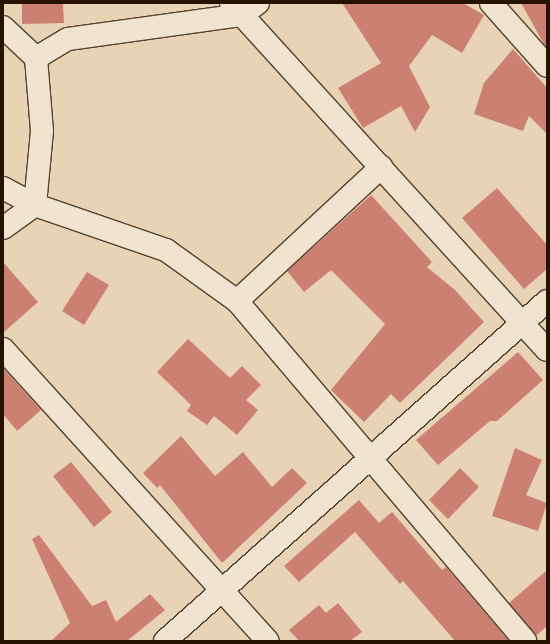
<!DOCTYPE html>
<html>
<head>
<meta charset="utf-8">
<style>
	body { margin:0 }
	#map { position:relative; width:550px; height:644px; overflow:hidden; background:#e8d4b5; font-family:Alegreya,serif }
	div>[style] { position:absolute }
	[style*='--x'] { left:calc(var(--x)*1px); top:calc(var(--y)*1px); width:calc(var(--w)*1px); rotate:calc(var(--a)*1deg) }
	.building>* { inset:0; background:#cc8072 }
	.roads { filter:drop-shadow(1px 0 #56422d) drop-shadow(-1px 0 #56422d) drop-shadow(0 1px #56422d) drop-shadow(0 -1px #56422d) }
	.minor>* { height:22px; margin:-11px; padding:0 11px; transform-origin:11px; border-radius:11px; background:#f0e3cf }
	span { translate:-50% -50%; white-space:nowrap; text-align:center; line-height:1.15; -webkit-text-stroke:3px #f0e3cf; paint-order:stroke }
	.frame { position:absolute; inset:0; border:4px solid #251200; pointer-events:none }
</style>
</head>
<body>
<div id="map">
	<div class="building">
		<i style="clip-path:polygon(22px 3px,63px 3px,64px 23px,22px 24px)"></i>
		<i style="clip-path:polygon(342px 3px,463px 3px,484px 15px,462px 53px,432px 35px,409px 66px,430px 107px,415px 132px,401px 106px,363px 128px,338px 88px,381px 63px)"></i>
		<i style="clip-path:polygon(521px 3px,547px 3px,547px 47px,544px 44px)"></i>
		<i style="clip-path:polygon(513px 49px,547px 88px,547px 134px,529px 116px,523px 131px,474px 114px,484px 83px)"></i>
		<i style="clip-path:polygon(497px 188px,547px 245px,547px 269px,524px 289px,462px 218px)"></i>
		<i style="clip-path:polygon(371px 195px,432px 262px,427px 267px,455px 290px,484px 322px,400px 403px,391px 394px,364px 422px,331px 390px,385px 324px,331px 270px,304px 292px,287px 271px)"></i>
		<i style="clip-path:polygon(3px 262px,38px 302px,3px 333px)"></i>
		<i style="clip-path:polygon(87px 272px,109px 285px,84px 325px,62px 311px)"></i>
		<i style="clip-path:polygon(188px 339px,230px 378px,242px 366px,261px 385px,246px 400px,258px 410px,237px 435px,214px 416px,207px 425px,187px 411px,191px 405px,157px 372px)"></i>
		<i style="clip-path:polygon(518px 352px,543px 380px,497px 421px,490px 421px,438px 465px,416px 440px)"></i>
		<i style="clip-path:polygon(3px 368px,41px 410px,17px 431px,3px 414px)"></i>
		<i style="clip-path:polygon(181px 436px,215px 476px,243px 452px,272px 487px,292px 468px,307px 483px,222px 563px,160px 485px,157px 488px,143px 473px)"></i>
		<i style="clip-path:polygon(515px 448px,542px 460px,526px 495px,547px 503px,538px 531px,492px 516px)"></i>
		<i style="clip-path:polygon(71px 462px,112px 512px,94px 527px,53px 476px)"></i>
		<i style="clip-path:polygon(460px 468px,479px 487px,448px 519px,429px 500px)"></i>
		<i style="clip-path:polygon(359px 500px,379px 523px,392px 512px,442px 570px,446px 567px,509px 641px,455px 641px,403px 581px,400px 584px,355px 532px,299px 582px,284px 566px)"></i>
		<i style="clip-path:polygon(39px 535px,92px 606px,106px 600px,116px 622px,150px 594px,165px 610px,127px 641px,51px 641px,70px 623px,32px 539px)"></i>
		<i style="clip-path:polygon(547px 570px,547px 626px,536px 636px,509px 603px)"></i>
		<i style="clip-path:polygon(338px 603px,362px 632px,350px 641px,299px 641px,289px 630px,319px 605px,326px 613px)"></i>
	</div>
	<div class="roads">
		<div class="minor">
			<i style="--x:231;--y:3;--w:469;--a:47.7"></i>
			<i style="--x:491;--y:3;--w:84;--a:48.4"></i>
			<i style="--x:3;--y:27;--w:45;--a:43.2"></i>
			<i style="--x:36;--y:58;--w:73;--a:85.3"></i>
			<i style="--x:42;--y:131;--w:74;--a:95.4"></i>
			<i style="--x:35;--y:205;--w:39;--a:144"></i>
			<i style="--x:36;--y:58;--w:37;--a:-31"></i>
			<i style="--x:68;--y:39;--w:176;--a:-7.9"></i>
			<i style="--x:242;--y:15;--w:20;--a:-37"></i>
			<i style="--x:3;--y:188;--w:36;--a:28"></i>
			<i style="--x:35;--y:205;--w:139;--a:19"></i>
			<i style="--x:166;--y:250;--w:87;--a:35.7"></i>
			<i style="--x:237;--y:301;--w:446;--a:49.7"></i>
			<i style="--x:237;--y:301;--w:197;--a:-42.9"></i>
			<i style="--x:3;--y:349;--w:394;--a:47.8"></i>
			<i style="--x:165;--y:641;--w:511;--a:-41.67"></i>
		</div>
	</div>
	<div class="frame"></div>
</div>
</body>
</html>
